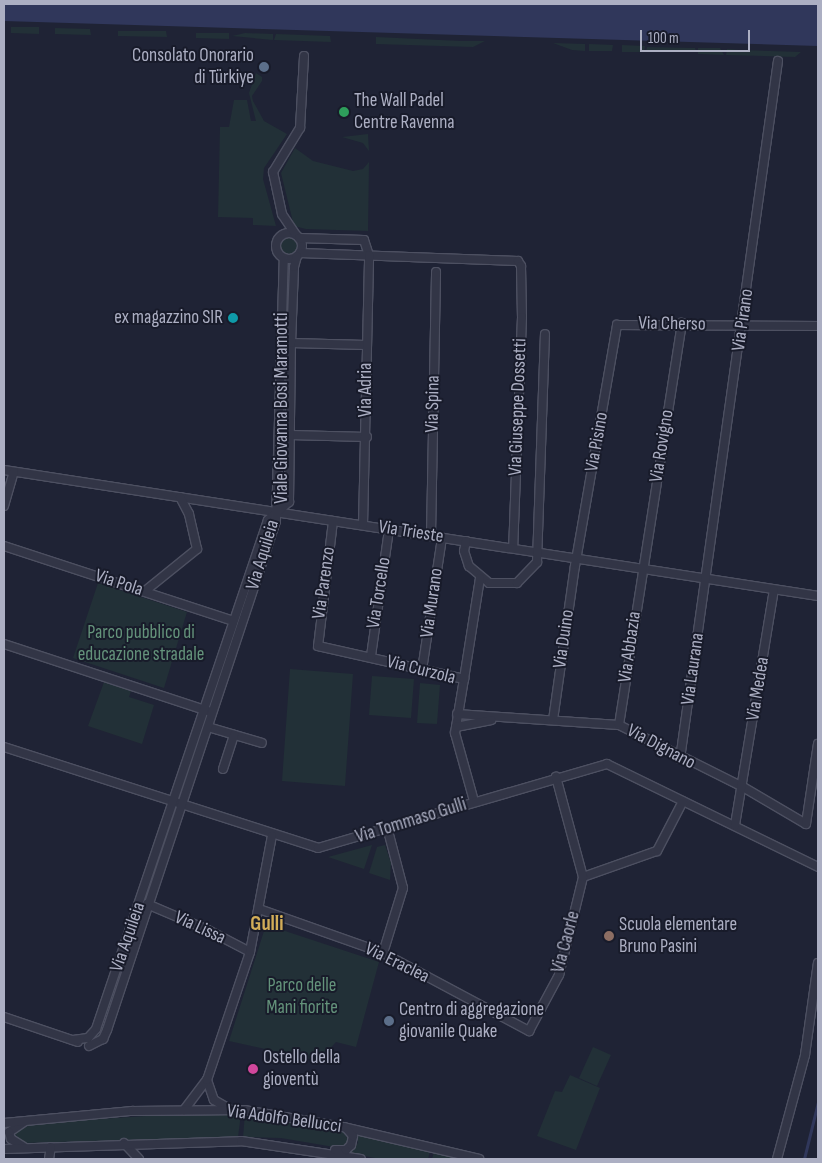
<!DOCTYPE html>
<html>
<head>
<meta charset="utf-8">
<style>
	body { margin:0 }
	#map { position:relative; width:822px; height:1163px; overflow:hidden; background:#1f2335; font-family:"Sofia Sans Condensed",sans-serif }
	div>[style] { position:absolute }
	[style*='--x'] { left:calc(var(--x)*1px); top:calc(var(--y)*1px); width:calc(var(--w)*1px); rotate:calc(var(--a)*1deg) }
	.green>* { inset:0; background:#223037 }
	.round { border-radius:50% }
	.water>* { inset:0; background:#30375b }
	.stream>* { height:2.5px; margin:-1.25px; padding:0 1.25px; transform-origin:1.25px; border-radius:1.25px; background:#30375b }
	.roads { filter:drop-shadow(1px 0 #4d5061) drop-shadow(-1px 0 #4d5061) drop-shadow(0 1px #4d5061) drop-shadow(0 -1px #4d5061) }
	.minor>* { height:8px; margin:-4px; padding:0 4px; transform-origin:4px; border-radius:4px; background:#323546 }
	.minor>.ring { margin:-4px; padding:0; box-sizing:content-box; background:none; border:8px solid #323546; border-radius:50% }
	.dots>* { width:14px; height:14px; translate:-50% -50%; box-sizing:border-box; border:2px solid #181b2a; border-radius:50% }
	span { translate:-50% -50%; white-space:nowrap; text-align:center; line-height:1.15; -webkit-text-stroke:4px #181b2a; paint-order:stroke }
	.poi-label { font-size:19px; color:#acafc3 }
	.right { translate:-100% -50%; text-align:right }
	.left { translate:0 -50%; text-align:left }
	.street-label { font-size:19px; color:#acafc3 }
	.park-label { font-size:19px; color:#64937b }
	.quarter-label { font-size:21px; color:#d2ad58; font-weight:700 }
	.frame { position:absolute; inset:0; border:5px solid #acafc3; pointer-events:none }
	.scale { position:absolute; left:640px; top:30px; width:110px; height:22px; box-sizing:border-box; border:2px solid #acafc3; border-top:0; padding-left:6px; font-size:15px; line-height:18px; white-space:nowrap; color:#acafc3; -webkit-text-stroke:4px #181b2a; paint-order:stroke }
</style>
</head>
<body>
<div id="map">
	<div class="green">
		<i style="clip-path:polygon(11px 27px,39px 27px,39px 34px,11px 33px)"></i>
		<i style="clip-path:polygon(55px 28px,90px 29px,91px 35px,55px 34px)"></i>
		<i style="clip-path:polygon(118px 31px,166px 31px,167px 37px,118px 36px)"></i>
		<i style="clip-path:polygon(196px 33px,229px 33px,229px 39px,196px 38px)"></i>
		<i style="clip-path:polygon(245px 33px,273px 34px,273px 40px,232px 36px)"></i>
		<i style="clip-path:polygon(276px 34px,330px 36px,331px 42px,274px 40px)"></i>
		<i style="clip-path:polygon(376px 37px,461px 41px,485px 41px,473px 47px,376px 44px)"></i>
		<i style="clip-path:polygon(553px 43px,585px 44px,585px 51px,572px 50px)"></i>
		<i style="clip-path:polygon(589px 44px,613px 45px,612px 51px,589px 51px)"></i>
		<i style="clip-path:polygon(622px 45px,645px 46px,644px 52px,622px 52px)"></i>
		<i style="clip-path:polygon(647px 47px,695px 48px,696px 51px,646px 52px)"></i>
		<i style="clip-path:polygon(698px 48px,720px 48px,724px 55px,698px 54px)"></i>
		<i style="clip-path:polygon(727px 49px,739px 50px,801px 52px,795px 57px,726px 55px)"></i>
		<i style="clip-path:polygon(256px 73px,262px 77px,262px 81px,252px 96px,253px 101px,264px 121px,287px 134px,264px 168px,263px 179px,276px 226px,253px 225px,253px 218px,218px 217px,220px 127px,229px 127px,234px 100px,247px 100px,251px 121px,256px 121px,249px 93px)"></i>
		<i style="clip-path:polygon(368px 134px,369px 151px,363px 143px,342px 137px)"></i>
		<i style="clip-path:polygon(295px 148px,313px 161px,353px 171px,363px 169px,369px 162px,368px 231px,306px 229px,294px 226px,281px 173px)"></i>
		<i class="round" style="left:281px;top:238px;width:16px;height:16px"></i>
		<i style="clip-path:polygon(98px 583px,187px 612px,164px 688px,73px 658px)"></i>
		<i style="clip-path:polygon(290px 669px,353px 674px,345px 786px,282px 781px)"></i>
		<i style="clip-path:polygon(372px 676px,414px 679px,411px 718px,369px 715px)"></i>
		<i style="clip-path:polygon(104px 682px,131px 691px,129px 697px,154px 705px,142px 744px,88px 726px)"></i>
		<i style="clip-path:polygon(420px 683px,440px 685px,437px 724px,417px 723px)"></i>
		<i style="clip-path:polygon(372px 845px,364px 869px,328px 857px)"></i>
		<i style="clip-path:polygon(385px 845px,391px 863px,390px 880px,369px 873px,377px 847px)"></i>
		<i style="clip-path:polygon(273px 927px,379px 962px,356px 1047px,336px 1042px,318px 1061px,229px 1041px,264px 931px)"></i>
		<i style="clip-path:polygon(593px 1047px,611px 1055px,597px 1086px,579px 1078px)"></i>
		<i style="clip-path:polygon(570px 1075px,600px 1088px,576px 1150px,537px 1136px,555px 1091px,562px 1092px)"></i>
		<i style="clip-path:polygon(241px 1114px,238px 1137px,23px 1143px,15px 1134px,23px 1127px,39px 1123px,161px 1115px)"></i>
		<i style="clip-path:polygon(245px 1114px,342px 1130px,349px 1141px,340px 1148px,281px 1138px,243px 1137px)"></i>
		<i style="clip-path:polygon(355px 1132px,430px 1151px,428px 1159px,380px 1159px,349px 1153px,358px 1143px)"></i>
		<i style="clip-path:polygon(434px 1152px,461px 1159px,432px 1159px)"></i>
	</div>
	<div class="water">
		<i style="clip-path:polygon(4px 4px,818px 4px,818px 46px,4px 21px)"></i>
	</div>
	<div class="stream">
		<i style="--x:804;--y:1159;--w:59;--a:-76.2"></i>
	</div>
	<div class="roads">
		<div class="minor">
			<i class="ring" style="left:276px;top:233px;width:18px;height:18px"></i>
			<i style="--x:296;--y:235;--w:25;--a:-124"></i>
			<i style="--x:282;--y:214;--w:43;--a:-102.1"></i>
			<i style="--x:273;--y:172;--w:52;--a:-58.5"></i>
			<i style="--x:300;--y:128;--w:72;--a:-86.8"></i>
			<i style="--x:299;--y:238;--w:65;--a:1.8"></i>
			<i style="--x:364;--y:240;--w:16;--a:72"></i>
			<i style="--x:300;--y:253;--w:218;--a:2.1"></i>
			<i style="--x:518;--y:261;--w:6;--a:59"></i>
			<i style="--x:521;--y:266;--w:51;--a:88.9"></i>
			<i style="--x:522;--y:317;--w:231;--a:92.2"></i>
			<i style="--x:291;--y:343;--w:75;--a:1.5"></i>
			<i style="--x:290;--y:435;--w:77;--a:1.5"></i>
			<i style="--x:4;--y:470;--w:824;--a:8.8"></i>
			<i style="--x:4;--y:506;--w:35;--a:-74"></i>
			<i style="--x:333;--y:521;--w:126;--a:96.8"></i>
			<i style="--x:318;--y:646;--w:150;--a:12.7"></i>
			<i style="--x:464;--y:679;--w:55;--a:99.5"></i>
			<i style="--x:455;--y:733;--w:71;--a:74.4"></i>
			<i style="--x:363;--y:525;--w:270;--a:-88.7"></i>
			<i style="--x:431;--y:535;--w:263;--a:-88.9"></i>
			<i style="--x:466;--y:541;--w:10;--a:101"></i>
			<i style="--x:464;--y:551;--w:16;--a:72"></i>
			<i style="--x:469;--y:566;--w:26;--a:40"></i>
			<i style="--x:489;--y:583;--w:28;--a:0"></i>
			<i style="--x:517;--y:583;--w:29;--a:-46"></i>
			<i style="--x:537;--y:562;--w:228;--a:-88"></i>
			<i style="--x:4;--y:546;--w:241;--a:18.1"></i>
			<i style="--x:145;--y:591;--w:67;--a:-38.9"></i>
			<i style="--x:197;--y:549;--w:36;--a:-103"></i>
			<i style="--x:189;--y:514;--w:19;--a:-118"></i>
			<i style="--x:4;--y:644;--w:215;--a:18.2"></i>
			<i style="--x:371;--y:656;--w:128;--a:-81.9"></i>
			<i style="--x:422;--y:670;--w:134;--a:-81.4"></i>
			<i style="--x:464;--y:679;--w:102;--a:-81"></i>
			<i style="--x:457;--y:714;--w:162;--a:3.9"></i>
			<i style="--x:619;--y:725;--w:139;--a:26.6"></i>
			<i style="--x:743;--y:787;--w:73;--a:30.4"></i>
			<i style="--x:806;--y:824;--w:81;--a:-81.5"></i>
			<i style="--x:553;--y:720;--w:156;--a:-81.9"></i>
			<i style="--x:575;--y:566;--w:245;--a:-80.1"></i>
			<i style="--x:617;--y:325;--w:201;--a:0.3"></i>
			<i style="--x:619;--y:725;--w:407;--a:-81.1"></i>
			<i style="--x:208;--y:727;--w:56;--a:16.5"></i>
			<i style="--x:456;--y:727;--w:36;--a:-11"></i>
			<i style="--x:4;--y:747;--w:330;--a:17.8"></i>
			<i style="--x:318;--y:848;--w:301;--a:-16.2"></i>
			<i style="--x:607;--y:764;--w:235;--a:26"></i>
			<i style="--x:680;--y:759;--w:705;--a:-82.01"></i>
			<i style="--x:223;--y:769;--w:36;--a:-72"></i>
			<i style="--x:735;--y:825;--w:238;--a:-80.6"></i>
			<i style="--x:583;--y:877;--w:78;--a:-19.4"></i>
			<i style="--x:657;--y:851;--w:56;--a:-62.5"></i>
			<i style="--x:147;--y:904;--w:66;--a:23.1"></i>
			<i style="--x:208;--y:930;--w:47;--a:27.6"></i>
			<i style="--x:259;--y:909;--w:132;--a:19.5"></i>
			<i style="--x:383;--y:953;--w:166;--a:28.1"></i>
			<i style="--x:529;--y:1031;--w:64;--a:-61.8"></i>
			<i style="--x:559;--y:975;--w:101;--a:-76.2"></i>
			<i style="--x:583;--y:877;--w:104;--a:-105.1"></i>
			<i style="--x:383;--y:953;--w:68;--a:-72.9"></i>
			<i style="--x:403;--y:888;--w:63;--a:-104.7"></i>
			<i style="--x:4;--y:1017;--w:78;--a:18.7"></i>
			<i style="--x:73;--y:1040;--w:15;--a:-8"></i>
			<i style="--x:88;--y:1038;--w:12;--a:-48"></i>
			<i style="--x:96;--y:1029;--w:537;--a:-71.33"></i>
			<i style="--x:268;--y:520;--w:28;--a:-41"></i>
			<i style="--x:289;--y:502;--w:159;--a:-89.3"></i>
			<i style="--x:291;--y:343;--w:76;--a:-87.7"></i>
			<i style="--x:294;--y:267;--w:11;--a:-75"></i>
			<i style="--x:89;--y:1046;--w:16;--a:-27"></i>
			<i style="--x:103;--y:1039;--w:10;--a:-66"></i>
			<i style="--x:107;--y:1030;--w:536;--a:-71.63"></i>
			<i style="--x:276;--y:521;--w:263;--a:-88.3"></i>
			<i style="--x:207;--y:1080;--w:21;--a:71"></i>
			<i style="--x:214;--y:1100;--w:16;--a:30"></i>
			<i style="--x:184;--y:1110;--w:38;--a:-53"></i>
			<i style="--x:207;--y:1080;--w:135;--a:-71.4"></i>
			<i style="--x:250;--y:952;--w:118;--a:-79.3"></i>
			<i style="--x:24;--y:1122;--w:18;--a:146"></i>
			<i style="--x:9;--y:1132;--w:7;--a:74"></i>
			<i style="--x:11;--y:1139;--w:15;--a:32"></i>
			<i style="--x:4;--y:1123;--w:129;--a:-5.4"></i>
			<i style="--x:132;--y:1111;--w:112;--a:-0.5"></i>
			<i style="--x:244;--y:1110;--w:100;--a:9.7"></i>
			<i style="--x:343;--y:1127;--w:140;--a:13.2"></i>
			<i style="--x:124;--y:1143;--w:22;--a:47"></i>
			<i style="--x:4;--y:1149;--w:237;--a:-1.9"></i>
			<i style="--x:241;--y:1141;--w:121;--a:8.5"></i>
			<i style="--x:335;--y:1150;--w:11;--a:0"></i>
			<i style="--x:346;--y:1150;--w:7;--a:-45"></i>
			<i style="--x:351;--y:1145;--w:9;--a:-77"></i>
			<i style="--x:353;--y:1136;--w:11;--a:-131"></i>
			<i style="--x:49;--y:1159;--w:12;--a:-81"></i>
			<i style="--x:777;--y:1159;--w:108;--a:-74.9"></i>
			<i style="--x:805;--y:1055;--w:93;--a:-82"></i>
		</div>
	</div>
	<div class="dots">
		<i style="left:264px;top:67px;background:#5c6f8a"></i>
		<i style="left:344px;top:112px;background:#2e9e5b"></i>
		<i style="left:233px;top:318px;background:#0f9aa8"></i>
		<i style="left:609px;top:936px;background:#8d6e63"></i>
		<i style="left:389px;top:1021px;background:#5c6f8a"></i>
		<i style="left:253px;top:1069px;background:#d1479c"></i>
	</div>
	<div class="poi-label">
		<span class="right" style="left:254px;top:67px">Consolato Onorario<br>di Türkiye</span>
		<span class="left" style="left:354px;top:112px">The Wall Padel<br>Centre Ravenna</span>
		<span class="right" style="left:223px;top:318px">ex magazzino SIR</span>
		<span class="left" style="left:619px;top:936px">Scuola elementare<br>Bruno Pasini</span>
		<span class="left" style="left:399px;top:1021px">Centro di aggregazione<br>giovanile Quake</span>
		<span class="left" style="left:263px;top:1069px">Ostello della<br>gioventù</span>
	</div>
	<div class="street-label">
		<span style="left:743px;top:320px;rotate:-82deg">Via Pirano</span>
		<span style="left:672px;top:324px;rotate:1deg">Via Cherso</span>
		<span style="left:366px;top:390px;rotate:-90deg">Via Adria</span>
		<span style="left:433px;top:404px;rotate:-89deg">Via Spina</span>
		<span style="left:518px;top:407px;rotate:-88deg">Via Giuseppe Dossetti</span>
		<span style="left:282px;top:408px;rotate:-90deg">Viale Giovanna Bosi Maramotti</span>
		<span style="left:597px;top:442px;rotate:-80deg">Via Pisino</span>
		<span style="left:662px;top:446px;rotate:-81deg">Via Rovigno</span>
		<span style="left:411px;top:532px;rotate:9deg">Via Trieste</span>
		<span style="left:263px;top:555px;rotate:-73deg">Via Aquileia</span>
		<span style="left:119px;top:583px;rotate:18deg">Via Pola</span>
		<span style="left:324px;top:583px;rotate:-82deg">Via Parenzo</span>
		<span style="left:379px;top:593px;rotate:-81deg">Via Torcello</span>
		<span style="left:432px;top:603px;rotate:-82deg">Via Murano</span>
		<span style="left:564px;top:639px;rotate:-82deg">Via Duino</span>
		<span style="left:630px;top:647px;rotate:-82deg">Via Abbazia</span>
		<span style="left:693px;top:669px;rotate:-82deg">Via Laurana</span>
		<span style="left:421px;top:670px;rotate:14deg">Via Curzola</span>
		<span style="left:758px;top:689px;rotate:-81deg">Via Medea</span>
		<span style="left:661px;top:747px;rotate:28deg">Via Dignano</span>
		<span style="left:411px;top:821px;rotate:-17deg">Via Tommaso Gulli</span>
		<span style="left:200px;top:928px;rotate:25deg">Via Lissa</span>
		<span style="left:128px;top:937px;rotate:-71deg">Via Aquileia</span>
		<span style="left:566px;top:942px;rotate:-75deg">Via Caorle</span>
		<span style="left:397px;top:963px;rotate:26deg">Via Eraclea</span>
		<span style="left:284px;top:1119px;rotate:8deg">Via Adolfo Bellucci</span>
	</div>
	<div class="park-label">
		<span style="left:141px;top:644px">Parco pubblico di<br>educazione stradale</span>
		<span style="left:302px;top:997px">Parco delle<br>Mani fiorite</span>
	</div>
	<div class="quarter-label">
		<span style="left:267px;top:924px">Gulli</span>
	</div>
	<div class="frame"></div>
	<div class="scale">100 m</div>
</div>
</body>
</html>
